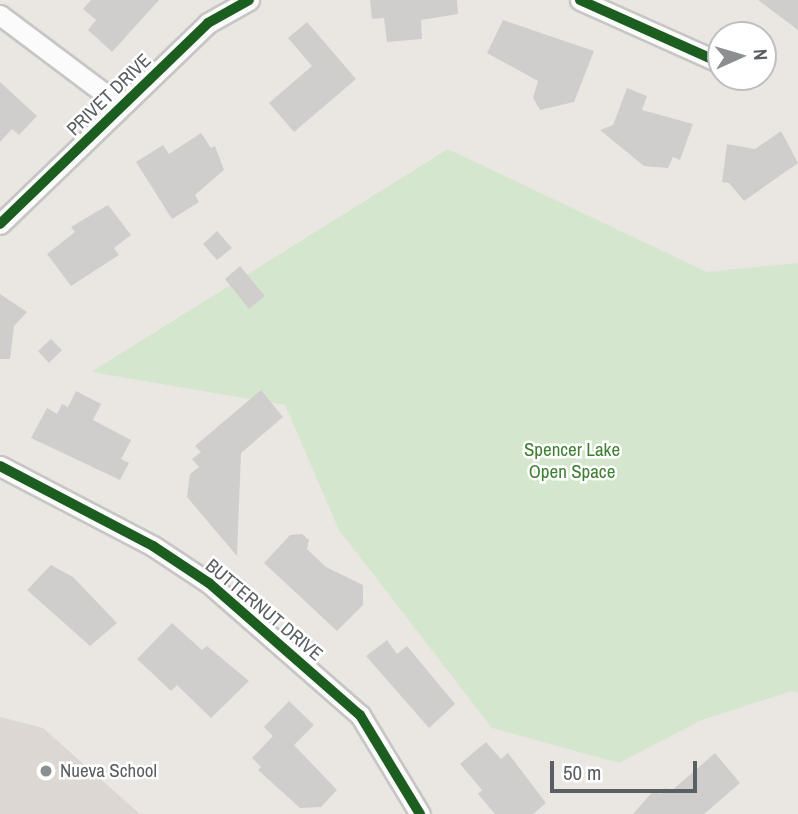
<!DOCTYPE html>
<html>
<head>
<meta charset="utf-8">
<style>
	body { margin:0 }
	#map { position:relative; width:798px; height:814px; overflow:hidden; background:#eae7e3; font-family:"Archivo Narrow",sans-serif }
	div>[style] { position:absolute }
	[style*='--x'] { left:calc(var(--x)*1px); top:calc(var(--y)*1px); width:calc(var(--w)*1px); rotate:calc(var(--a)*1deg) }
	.education>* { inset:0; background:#dcd7d2 }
	.green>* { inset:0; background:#d5e6ce }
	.building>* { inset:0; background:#d0cecc }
	.roads { filter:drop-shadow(2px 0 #c6c6c5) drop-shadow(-2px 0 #c6c6c5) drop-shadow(0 2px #c6c6c5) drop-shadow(0 -2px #c6c6c5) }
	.street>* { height:19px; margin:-9.5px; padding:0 9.5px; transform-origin:9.5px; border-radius:9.5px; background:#fcfbfb }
	.cycleway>* { height:10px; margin:-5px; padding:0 5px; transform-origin:5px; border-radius:5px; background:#1b5e20 }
	.dots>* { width:19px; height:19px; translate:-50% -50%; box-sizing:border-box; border:4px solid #fff; border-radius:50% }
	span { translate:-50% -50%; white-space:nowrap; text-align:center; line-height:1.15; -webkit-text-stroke:5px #fff; paint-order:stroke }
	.street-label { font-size:19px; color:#595f62 }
	.park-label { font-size:19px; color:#3e8032 }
	.poi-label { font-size:19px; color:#595f62 }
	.left { translate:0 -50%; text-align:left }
	.north { position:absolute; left:707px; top:21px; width:70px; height:70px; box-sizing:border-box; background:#fff; border:2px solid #bdbfc0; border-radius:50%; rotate:86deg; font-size:19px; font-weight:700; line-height:28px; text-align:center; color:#595f62 }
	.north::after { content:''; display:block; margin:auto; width:24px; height:32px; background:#8c8f8f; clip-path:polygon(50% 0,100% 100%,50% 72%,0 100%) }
	.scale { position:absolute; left:550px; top:761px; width:147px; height:32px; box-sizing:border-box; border:4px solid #595f62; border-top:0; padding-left:9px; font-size:21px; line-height:24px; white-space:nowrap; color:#595f62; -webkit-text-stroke:5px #fff; paint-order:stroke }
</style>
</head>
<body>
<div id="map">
	<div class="education">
		<i style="clip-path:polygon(0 717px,43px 728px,140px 814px,0 814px)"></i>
	</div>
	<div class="green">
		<i style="clip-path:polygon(448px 149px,707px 272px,798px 263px,798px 693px,792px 691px,702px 720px,619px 763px,492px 728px,339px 530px,285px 405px,91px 372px)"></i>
	</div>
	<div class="building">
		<i style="clip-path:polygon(91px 0,159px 0,112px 52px,88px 30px,96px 20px,83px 9px)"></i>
		<i style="clip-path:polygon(370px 0,457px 0,458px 14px,421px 20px,422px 39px,387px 42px,384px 18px,372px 19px)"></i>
		<i style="clip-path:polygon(758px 0,798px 0,798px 30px)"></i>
		<i style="clip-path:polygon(503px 20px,594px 51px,574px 102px,540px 110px,533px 98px,538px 81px,487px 53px)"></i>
		<i style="clip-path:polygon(307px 22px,356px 79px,294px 132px,269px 103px,312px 66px,288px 38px)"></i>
		<i style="clip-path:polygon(0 82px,37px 116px,19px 135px,12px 129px,0 142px)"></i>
		<i style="clip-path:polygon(627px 88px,647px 96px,642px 110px,693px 124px,680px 160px,673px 157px,668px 168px,644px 166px,600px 130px,613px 125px)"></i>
		<i style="clip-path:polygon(781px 131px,798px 163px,744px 201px,729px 183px,722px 182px,727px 144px,755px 149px)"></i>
		<i style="clip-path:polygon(201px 133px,211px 148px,215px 146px,224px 170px,195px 195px,199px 202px,172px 219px,136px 162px,163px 145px,169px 154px)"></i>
		<i style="clip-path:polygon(108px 205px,131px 235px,114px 248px,119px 255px,71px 286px,47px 254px,75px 232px,71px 227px)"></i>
		<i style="clip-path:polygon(217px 231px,232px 248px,217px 260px,203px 244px)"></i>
		<i style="clip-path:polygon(240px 266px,265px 296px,249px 309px,225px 279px)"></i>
		<i style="clip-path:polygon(0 294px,27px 312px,14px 326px,10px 359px,0 359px)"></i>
		<i style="clip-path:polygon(51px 339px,62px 350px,49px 363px,38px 351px)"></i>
		<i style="clip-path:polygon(261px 390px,283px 417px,241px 453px,237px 556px,187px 497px,190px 474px,199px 467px,192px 459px,201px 452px,195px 446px)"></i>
		<i style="clip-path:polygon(76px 391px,101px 404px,93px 420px,131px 440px,121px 459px,129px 463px,120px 480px,31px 438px,47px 408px,57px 414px,62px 404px,68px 407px)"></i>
		<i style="clip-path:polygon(302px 534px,309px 540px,307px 549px,326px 567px,363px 585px,363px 605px,337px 631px,264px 563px,290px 535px)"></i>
		<i style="clip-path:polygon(51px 565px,73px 577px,117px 623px,90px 646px,27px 590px)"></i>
		<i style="clip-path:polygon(172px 623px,202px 650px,207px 646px,249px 681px,211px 718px,177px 685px,171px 691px,137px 659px)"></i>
		<i style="clip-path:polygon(387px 640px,397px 654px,407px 646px,455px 704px,429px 728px,366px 656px)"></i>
		<i style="clip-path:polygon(289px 701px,314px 725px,294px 745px,337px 790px,321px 807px,300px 808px,258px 770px,261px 767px,252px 758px,273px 736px,264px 727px)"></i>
		<i style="clip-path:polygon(486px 742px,501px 759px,508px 753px,546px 803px,533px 814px,495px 814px,478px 794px,482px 790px,460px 764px)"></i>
		<i style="clip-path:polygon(715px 753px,740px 783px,704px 814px,633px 814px,655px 789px,659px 794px,666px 788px,670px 792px)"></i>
	</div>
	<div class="roads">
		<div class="street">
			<i style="--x:580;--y:0;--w:154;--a:24.1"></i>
			<i style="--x:0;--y:15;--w:151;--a:36.9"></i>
			<i style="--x:0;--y:224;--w:289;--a:-44"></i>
			<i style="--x:208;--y:23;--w:47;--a:-29.3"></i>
			<i style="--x:0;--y:466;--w:173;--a:27.6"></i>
			<i style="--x:153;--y:546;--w:67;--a:33.5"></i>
			<i style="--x:209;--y:583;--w:201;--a:41.2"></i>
			<i style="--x:360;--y:715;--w:116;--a:58.8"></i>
		</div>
	</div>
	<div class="cycleway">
		<i style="--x:580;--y:0;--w:154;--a:24.1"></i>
		<i style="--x:0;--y:224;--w:289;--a:-44"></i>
		<i style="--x:208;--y:23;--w:47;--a:-29.3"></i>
		<i style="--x:0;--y:466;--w:173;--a:27.6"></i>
		<i style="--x:153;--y:546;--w:67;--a:33.5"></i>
		<i style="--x:209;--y:583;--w:201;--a:41.2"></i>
		<i style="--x:360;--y:715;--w:116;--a:58.8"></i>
	</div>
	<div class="dots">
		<i style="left:46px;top:771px;background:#8c8f8f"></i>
	</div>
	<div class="street-label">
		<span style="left:109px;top:95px;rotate:-44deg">PRIVET DRIVE</span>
		<span style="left:264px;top:610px;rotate:40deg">BUTTERNUT DRIVE</span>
	</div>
	<div class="park-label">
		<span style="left:572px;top:461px">Spencer Lake<br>Open Space</span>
	</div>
	<div class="poi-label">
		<span class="left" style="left:60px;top:771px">Nueva School</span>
	</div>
	<div class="north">N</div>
	<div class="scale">50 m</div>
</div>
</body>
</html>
